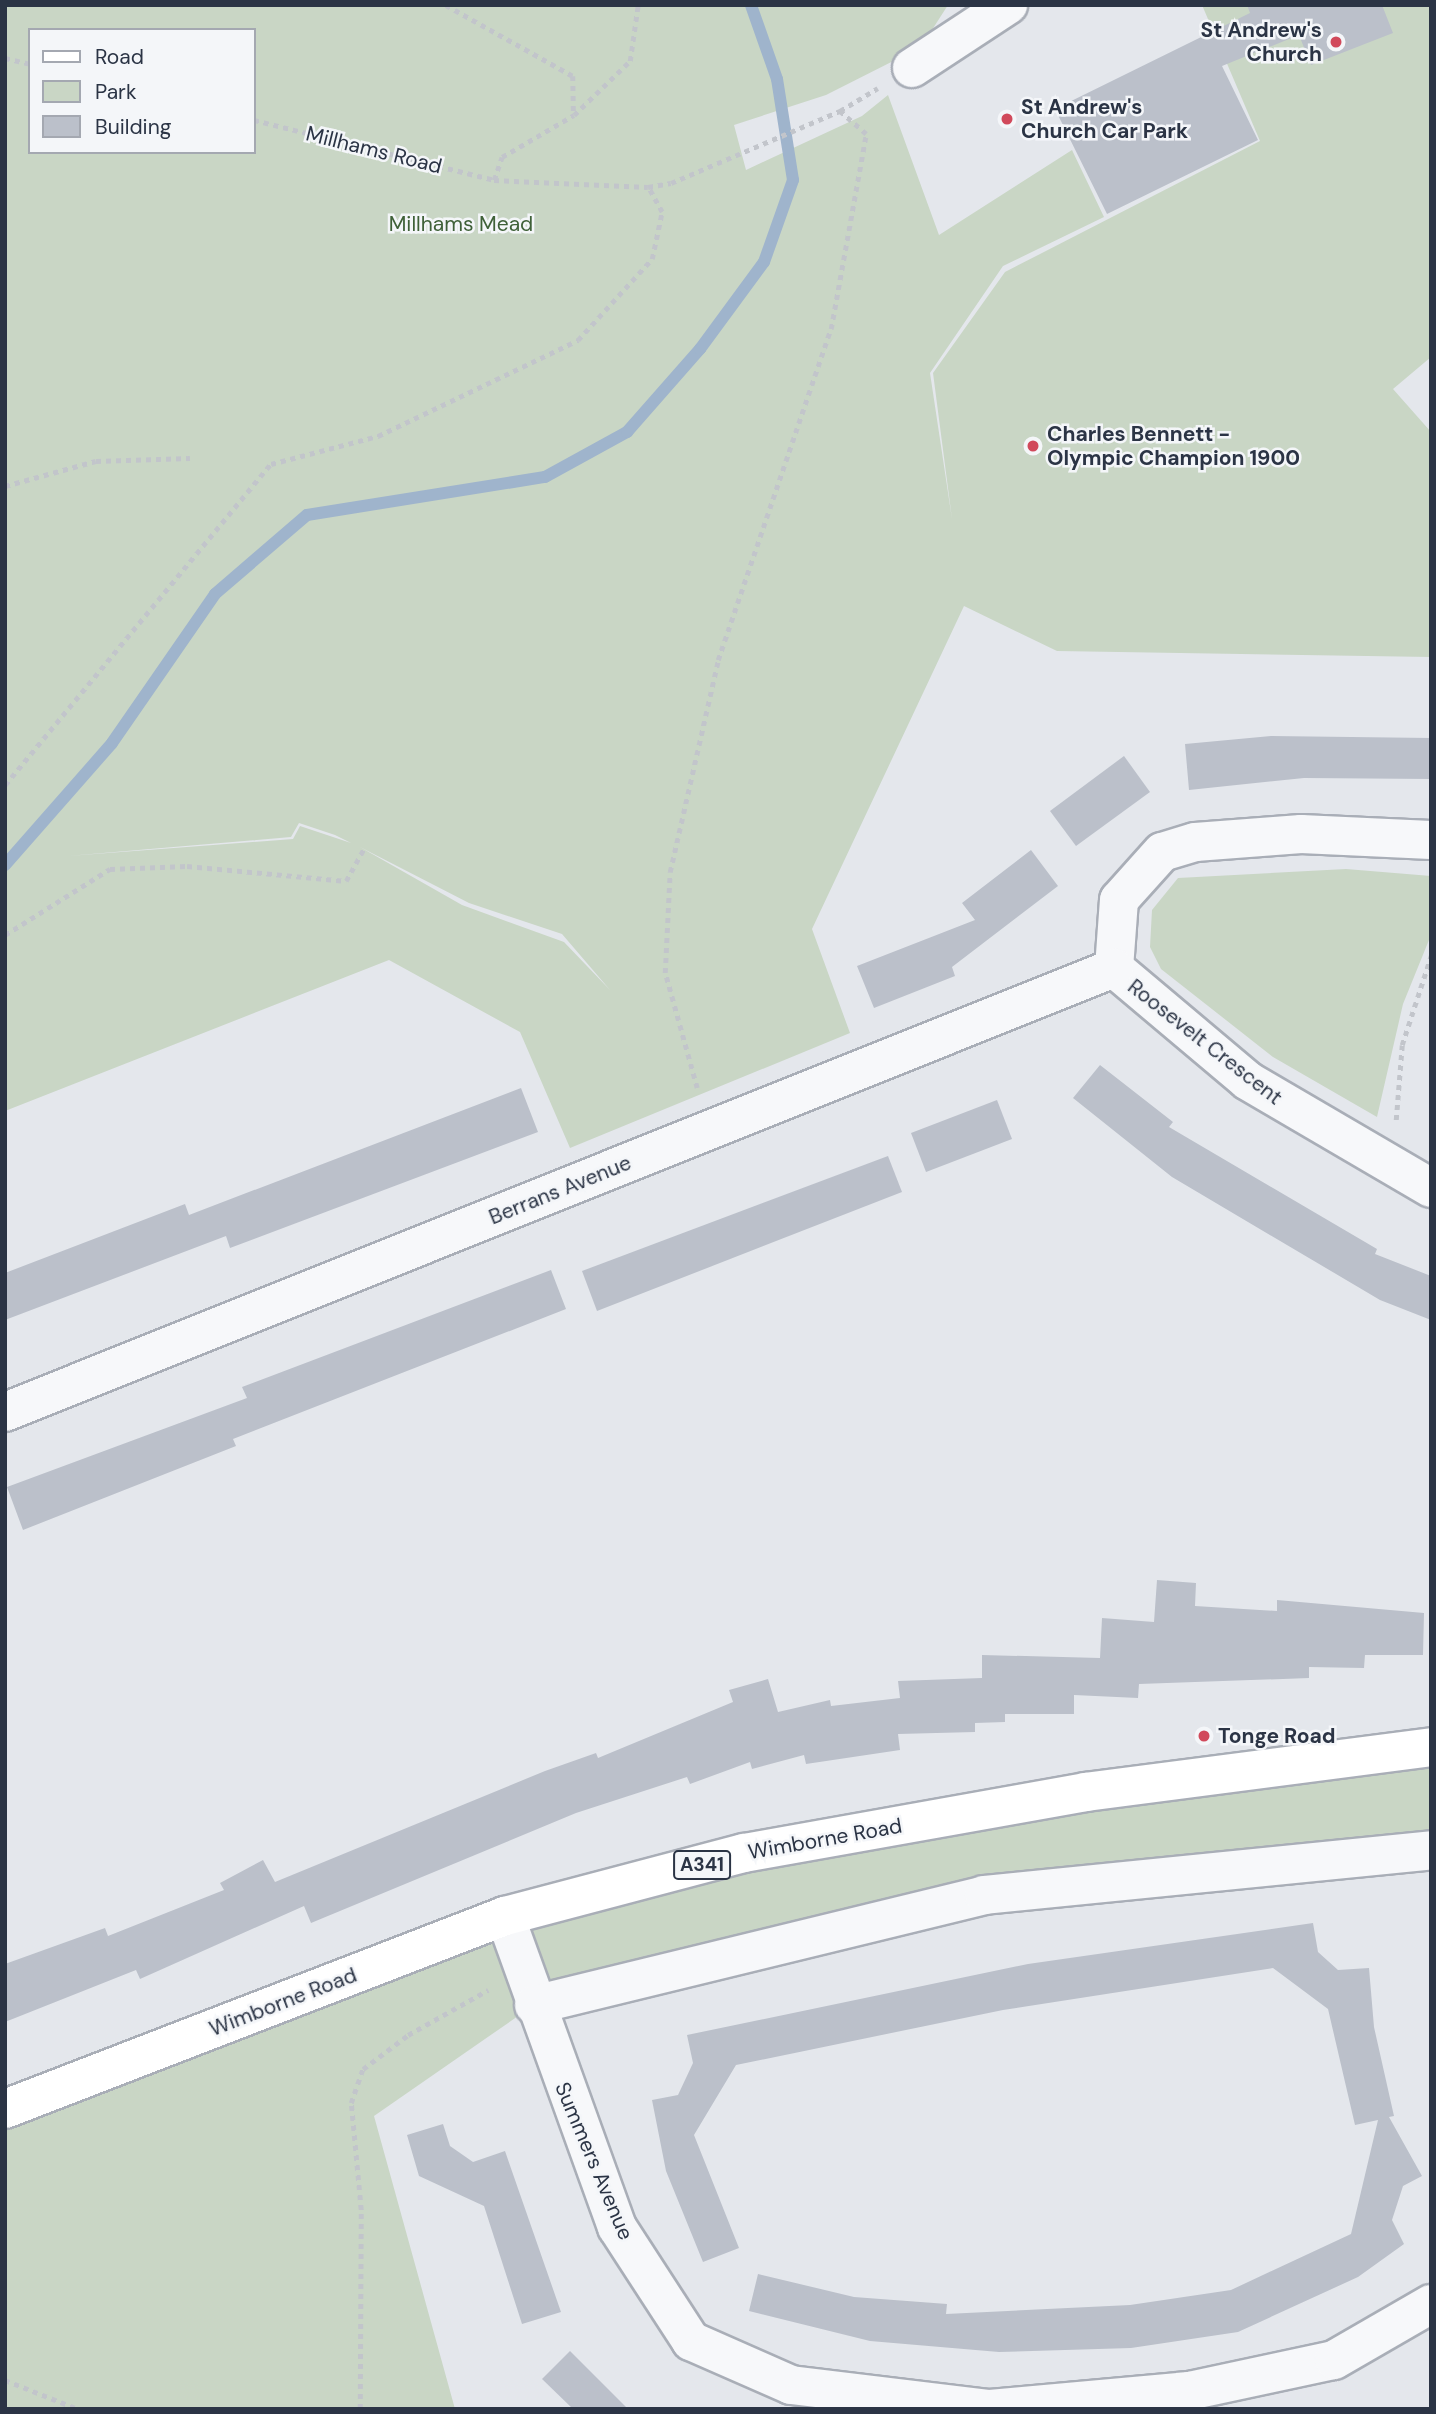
<!DOCTYPE html>
<html>
<head>
<meta charset="utf-8">
<style>
	body { margin:0 }
	#map { position:relative; width:1436px; height:2414px; overflow:hidden; background:#e4e7ec; font-family:"DM Sans",sans-serif }
	div>[style] { position:absolute }
	[style*='--x'] { left:calc(var(--x)*1px); top:calc(var(--y)*1px); width:calc(var(--w)*1px); rotate:calc(var(--a)*1deg) }
	.green>* { inset:0; background:#c9d6c5 }
	.stream>* { height:12px; margin:-6px; padding:0 6px; transform-origin:6px; border-radius:6px; background:#9fb4cc }
	.building>* { inset:0; background:#bbc0ca }
	.path>* { height:4.5px; margin-top:-2.25px; transform-origin:0; background:repeating-linear-gradient(90deg,#c2c5cb 0 5px,transparent 0 10px) }
	.roads { filter:drop-shadow(2px 0 #a9aeb7) drop-shadow(-2px 0 #a9aeb7) drop-shadow(0 2px #a9aeb7) drop-shadow(0 -2px #a9aeb7) }
	.minor>* { height:38px; margin:-19px; padding:0 19px; transform-origin:19px; border-radius:19px; background:#f7f8fa }
	.major>* { height:38px; margin:-19px; padding:0 19px; transform-origin:19px; border-radius:19px; background:#fff }
	.dots>* { width:19px; height:19px; translate:-50% -50%; box-sizing:border-box; border:4px solid #f4f6f9; border-radius:50% }
	span { translate:-50% -50%; white-space:nowrap; text-align:center; line-height:1.15; -webkit-text-stroke:5px #f4f6f9; paint-order:stroke }
	.shield-label span { padding:2px 5px; background:#f4f6f9; border:2px solid; border-radius:5px; -webkit-text-stroke-width:0 }
	.shield-label { font-size:19px; color:#2b3445; font-weight:700 }
	.poi-label { font-size:21px; color:#2b3445; font-weight:700 }
	.right { translate:-100% -50%; text-align:right }
	.left { translate:0 -50%; text-align:left }
	.street-label { font-size:21px; color:#2b3445 }
	.park-label { font-size:21px; color:#3f6138 }
	.frame { position:absolute; inset:0; border:7px solid #2b3445; pointer-events:none }
	.legend { position:absolute; left:28px; top:28px; width:228px; height:126px; box-sizing:border-box; background:#f4f6f9; border:2px solid #a4a8b1; margin:0; padding:9px 12px; list-style:none; font-size:21px; color:#2b3445 }
	.legend li { display:flex; align-items:center; gap:14px; height:35px }
	.legend b { width:35px; border:2px solid #a4a8b1 }
</style>
</head>
<body>
<div id="map">
	<div class="green">
		<i style="clip-path:polygon(evenodd,5px 5px,948px 5px,921px 47px,826px 95px,734px 125px,746px 170px,862px 116px,888px 95px,939px 235px,1072px 150px,1104px 217px,1003px 266px,930px 373px,952px 519px,933px 373px,1005px 272px,1260px 141px,1202px 5px,1431px 5px,1431px 357px,1393px 389px,1431px 432px,1431px 657px,1057px 651px,964px 606px,812px 929px,850px 1033px,570px 1148px,520px 1032px,389px 960px,5px 1111px,5px 5px,30px 30px,254px 30px,254px 152px,30px 152px,30px 30px,5px 5px,299px 823px,335px 835px,351px 843px,300px 826px,293px 839px,68px 856px,291px 837px,299px 823px,5px 5px,360px 847px,469px 903px,562px 934px,610px 990px,564px 942px,462px 905px,360px 847px)"></i>
		<i style="clip-path:polygon(1346px 869px,1431px 876px,1431px 935px,1403px 1004px,1377px 1117px,1273px 1057px,1161px 969px,1150px 947px,1152px 910px,1178px 878px)"></i>
		<i style="clip-path:polygon(1431px 1758px,1431px 1850px,1212px 1868px,534px 2005px,374px 2116px,455px 2409px,5px 2409px,5px 2109px,744px 1853px)"></i>
	</div>
	<div class="stream">
		<i style="--x:5;--y:865;--w:162;--a:-48.7"></i>
		<i style="--x:112;--y:743;--w:181;--a:-55.3"></i>
		<i style="--x:215;--y:594;--w:121;--a:-40.7"></i>
		<i style="--x:307;--y:515;--w:241;--a:-9.1"></i>
		<i style="--x:545;--y:477;--w:94;--a:-28.8"></i>
		<i style="--x:627;--y:432;--w:111;--a:-48.7"></i>
		<i style="--x:700;--y:349;--w:108;--a:-53.7"></i>
		<i style="--x:764;--y:262;--w:87;--a:-70.5"></i>
		<i style="--x:793;--y:180;--w:102;--a:-99"></i>
		<i style="--x:777;--y:79;--w:78;--a:-109.4"></i>
	</div>
	<div class="building">
		<i style="clip-path:polygon(1247px 5px,1382px 5px,1393px 33px,1311px 65px,1299px 35px,1222px 66px,1258px 140px,1107px 214px,1055px 109px,1250px 13px)"></i>
		<i style="clip-path:polygon(1271px 736px,1431px 738px,1431px 779px,1304px 778px,1189px 790px,1185px 744px)"></i>
		<i style="clip-path:polygon(1124px 756px,1150px 792px,1076px 846px,1050px 811px)"></i>
		<i style="clip-path:polygon(1031px 850px,1058px 886px,952px 967px,955px 976px,874px 1008px,857px 966px,975px 920px,962px 903px)"></i>
		<i style="clip-path:polygon(1100px 1065px,1173px 1122px,1169px 1127px,1377px 1249px,1375px 1254px,1431px 1276px,1431px 1320px,1380px 1300px,1172px 1177px,1073px 1098px)"></i>
		<i style="clip-path:polygon(521px 1088px,538px 1132px,230px 1248px,226px 1236px,5px 1320px,5px 1273px,185px 1204px,189px 1215px)"></i>
		<i style="clip-path:polygon(997px 1100px,1012px 1139px,926px 1172px,911px 1133px)"></i>
		<i style="clip-path:polygon(888px 1156px,902px 1192px,597px 1311px,582px 1271px)"></i>
		<i style="clip-path:polygon(551px 1270px,566px 1309px,233px 1439px,236px 1446px,23px 1530px,7px 1487px,247px 1398px,242px 1387px)"></i>
		<i style="clip-path:polygon(1157px 1580px,1196px 1583px,1195px 1606px,1277px 1611px,1277px 1600px,1424px 1613px,1423px 1655px,1365px 1655px,1364px 1668px,1309px 1667px,1309px 1678px,1139px 1684px,1138px 1698px,1074px 1695px,1074px 1714px,1005px 1714px,1005px 1722px,975px 1723px,975px 1732px,898px 1734px,900px 1750px,806px 1764px,804px 1755px,752px 1769px,750px 1762px,690px 1784px,687px 1777px,576px 1813px,311px 1923px,304px 1906px,140px 1979px,136px 1970px,5px 2022px,5px 1964px,105px 1928px,108px 1936px,224px 1890px,220px 1883px,263px 1860px,275px 1882px,545px 1771px,596px 1753px,598px 1758px,733px 1702px,729px 1690px,768px 1679px,778px 1712px,830px 1700px,831px 1706px,900px 1698px,898px 1681px,982px 1678px,982px 1655px,1100px 1658px,1102px 1618px,1154px 1622px)"></i>
		<i style="clip-path:polygon(1313px 1923px,1318px 1952px,1338px 1970px,1369px 1968px,1374px 2027px,1394px 2116px,1389px 2117px,1422px 2176px,1403px 2186px,1392px 2220px,1404px 2244px,1358px 2277px,1238px 2332px,1131px 2348px,999px 2352px,870px 2341px,749px 2311px,758px 2274px,854px 2297px,947px 2304px,946px 2314px,1130px 2305px,1231px 2290px,1351px 2234px,1378px 2120px,1355px 2125px,1328px 2009px,1273px 1968px,1003px 2010px,736px 2065px,694px 2135px,739px 2248px,703px 2262px,666px 2171px,652px 2100px,678px 2095px,693px 2063px,687px 2035px,1028px 1964px)"></i>
		<i style="clip-path:polygon(443px 2124px,450px 2146px,473px 2162px,505px 2151px,561px 2312px,522px 2324px,484px 2206px,419px 2176px,407px 2135px)"></i>
		<i style="clip-path:polygon(570px 2351px,628px 2409px,573px 2409px,542px 2379px)"></i>
	</div>
	<div class="path">
		<i style="--x:446;--y:5;--w:145;--a:29.2"></i>
		<i style="--x:573;--y:76;--w:39;--a:89"></i>
		<i style="--x:5;--y:58;--w:26;--a:13"></i>
		<i style="--x:254;--y:120;--w:247;--a:14"></i>
		<i style="--x:494;--y:180;--w:154;--a:2.6"></i>
		<i style="--x:648;--y:187;--w:23;--a:-10"></i>
		<i style="--x:671;--y:183;--w:184;--a:-23.1"></i>
		<i style="--x:840;--y:111;--w:44;--a:-31.2"></i>
		<i style="--x:494;--y:180;--w:24;--a:-71"></i>
		<i style="--x:502;--y:157;--w:83;--a:-30.3"></i>
		<i style="--x:574;--y:115;--w:78;--a:-44"></i>
		<i style="--x:630;--y:61;--w:57;--a:-81.9"></i>
		<i style="--x:5;--y:486;--w:94;--a:-15.4"></i>
		<i style="--x:96;--y:461;--w:94;--a:-1.8"></i>
		<i style="--x:5;--y:785;--w:417;--a:-50.4"></i>
		<i style="--x:271;--y:464;--w:111;--a:-14.7"></i>
		<i style="--x:378;--y:436;--w:222;--a:-25.6"></i>
		<i style="--x:578;--y:340;--w:110;--a:-47.6"></i>
		<i style="--x:652;--y:259;--w:48;--a:-78"></i>
		<i style="--x:662;--y:212;--w:29;--a:-119"></i>
		<i style="--x:5;--y:935;--w:124;--a:-32.2"></i>
		<i style="--x:110;--y:869;--w:77;--a:-2.2"></i>
		<i style="--x:187;--y:866;--w:160;--a:5.4"></i>
		<i style="--x:346;--y:881;--w:38;--a:-61"></i>
		<i style="--x:697;--y:1088;--w:119;--a:-105.5"></i>
		<i style="--x:665;--y:973;--w:101;--a:-87.2"></i>
		<i style="--x:670;--y:872;--w:217;--a:-77.2"></i>
		<i style="--x:718;--y:660;--w:350;--a:-71.2"></i>
		<i style="--x:831;--y:329;--w:198;--a:-79.8"></i>
		<i style="--x:866;--y:134;--w:35;--a:-139"></i>
		<i style="--x:1396;--y:1120;--w:75;--a:-85.4"></i>
		<i style="--x:1402;--y:1045;--w:94;--a:-72"></i>
		<i style="--x:5;--y:2380;--w:79;--a:21.7"></i>
		<i style="--x:360;--y:2409;--w:199;--a:-89.7"></i>
		<i style="--x:361;--y:2210;--w:107;--a:-95.3"></i>
		<i style="--x:351;--y:2103;--w:36;--a:-71"></i>
		<i style="--x:363;--y:2069;--w:56;--a:-37.1"></i>
		<i style="--x:408;--y:2035;--w:92;--a:-29.4"></i>
	</div>
	<div class="roads">
		<div class="minor">
			<i style="--x:912;--y:68;--w:115;--a:-33.3"></i>
			<i style="--x:1431;--y:840;--w:130;--a:-177.4"></i>
			<i style="--x:1301;--y:834;--w:106;--a:175.7"></i>
			<i style="--x:1195;--y:842;--w:34;--a:163"></i>
			<i style="--x:1162;--y:852;--w:64;--a:131.9"></i>
			<i style="--x:1119;--y:900;--w:68;--a:94.2"></i>
			<i style="--x:1114;--y:968;--w:175;--a:40.1"></i>
			<i style="--x:1248;--y:1081;--w:212;--a:30.3"></i>
			<i style="--x:5;--y:1412;--w:1195;--a:-21.82"></i>
			<i style="--x:505;--y:1916;--w:331;--a:70.2"></i>
			<i style="--x:617;--y:2227;--w:136;--a:57"></i>
			<i style="--x:691;--y:2341;--w:109;--a:23.7"></i>
			<i style="--x:791;--y:2385;--w:198;--a:6.9"></i>
			<i style="--x:534;--y:2005;--w:463;--a:-13.7"></i>
			<i style="--x:984;--y:1895;--w:449;--a:-5.7"></i>
			<i style="--x:990;--y:2409;--w:200;--a:-5.2"></i>
			<i style="--x:1189;--y:2391;--w:148;--a:-12.1"></i>
			<i style="--x:1334;--y:2360;--w:112;--a:-30"></i>
		</div>
		<div class="major">
			<i style="--x:5;--y:2109;--w:536;--a:-21.11"></i>
			<i style="--x:505;--y:1916;--w:247;--a:-14.8"></i>
			<i style="--x:744;--y:1853;--w:347;--a:-10.1"></i>
			<i style="--x:1086;--y:1792;--w:348;--a:-7.4"></i>
		</div>
	</div>
	<div class="dots">
		<i style="left:1336px;top:42px;background:#d1495b"></i>
		<i style="left:1007px;top:119px;background:#d1495b"></i>
		<i style="left:1033px;top:446px;background:#d1495b"></i>
		<i style="left:1204px;top:1736px;background:#d1495b"></i>
	</div>
	<div class="shield-label">
		<span style="left:702px;top:1865px">A341</span>
	</div>
	<div class="poi-label">
		<span class="right" style="left:1322px;top:42px">St Andrew's<br>Church</span>
		<span class="left" style="left:1021px;top:119px">St Andrew's<br>Church Car Park</span>
		<span class="left" style="left:1047px;top:446px">Charles Bennett -<br>Olympic Champion 1900</span>
		<span class="left" style="left:1218px;top:1736px">Tonge Road</span>
	</div>
	<div class="street-label">
		<span style="left:374px;top:150px;rotate:14deg">Millhams Road</span>
		<span style="left:1205px;top:1042px;rotate:38deg">Roosevelt Crescent</span>
		<span style="left:560px;top:1190px;rotate:-22deg">Berrans Avenue</span>
		<span style="left:825px;top:1839px;rotate:-10deg">Wimborne Road</span>
		<span style="left:283px;top:2002px;rotate:-21deg">Wimborne Road</span>
		<span style="left:594px;top:2161px;rotate:67deg">Summers Avenue</span>
	</div>
	<div class="park-label">
		<span style="left:461px;top:224px">Millhams Mead</span>
	</div>
	<div class="frame"></div>
	<ul class="legend">
	<li><b style="height:9px;background:#fff"></b>Road</li>
	<li><b style="height:19px;background:#c9d6c5"></b>Park</li>
	<li><b style="height:19px;background:#bbc0ca"></b>Building</li>
	</ul>
</div>
</body>
</html>
